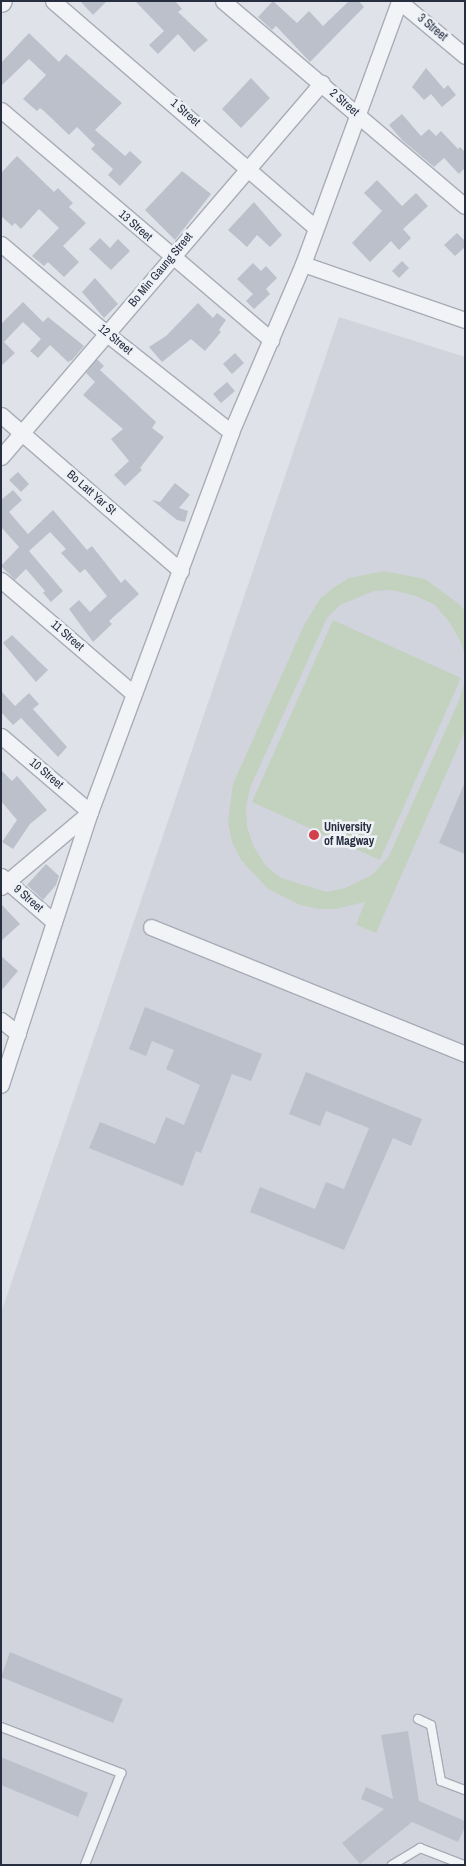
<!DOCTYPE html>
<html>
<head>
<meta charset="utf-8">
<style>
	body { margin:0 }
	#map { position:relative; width:466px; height:1866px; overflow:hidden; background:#dfe2e8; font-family:"Archivo Narrow",sans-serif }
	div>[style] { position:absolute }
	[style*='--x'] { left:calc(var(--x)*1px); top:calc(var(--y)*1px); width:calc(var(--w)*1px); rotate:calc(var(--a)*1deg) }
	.built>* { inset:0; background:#d1d4dd }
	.green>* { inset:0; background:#c3d2bf }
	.building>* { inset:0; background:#bcc0cb }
	.roads { filter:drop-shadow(1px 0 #a8acb6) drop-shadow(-1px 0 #a8acb6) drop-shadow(0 1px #a8acb6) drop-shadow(0 -1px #a8acb6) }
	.service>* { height:8px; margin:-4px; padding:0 4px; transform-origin:4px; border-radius:4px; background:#f1f3f7 }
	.minor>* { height:15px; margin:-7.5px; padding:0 7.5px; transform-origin:7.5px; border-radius:7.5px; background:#f1f3f7 }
	.tertiary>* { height:19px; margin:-9.5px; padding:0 9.5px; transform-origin:9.5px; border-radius:9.5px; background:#f1f3f7 }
	.dots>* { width:14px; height:14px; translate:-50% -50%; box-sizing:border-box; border:2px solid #eef1f6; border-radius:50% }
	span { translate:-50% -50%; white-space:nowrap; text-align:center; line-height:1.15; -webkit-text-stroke:5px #eef1f6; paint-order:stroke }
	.street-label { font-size:12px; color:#272e40 }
	.poi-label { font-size:12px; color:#272e40; font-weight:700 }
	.left { translate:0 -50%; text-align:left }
	.frame { position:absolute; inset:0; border:2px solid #272e40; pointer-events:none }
</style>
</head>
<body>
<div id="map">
	<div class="built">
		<i style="clip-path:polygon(339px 317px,465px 357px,465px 1865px,1px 1865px,1px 1313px)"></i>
	</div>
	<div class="green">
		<i style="clip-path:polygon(384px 571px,425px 579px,459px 604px,465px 611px,465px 657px,461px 642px,450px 623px,435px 605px,416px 596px,392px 590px,374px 591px,340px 605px,327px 618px,250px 788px,246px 807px,247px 827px,254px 847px,266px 866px,281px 878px,327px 892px,345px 888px,372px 875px,389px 856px,460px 698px,465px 680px,465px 731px,376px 933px,356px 925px,365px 902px,335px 909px,319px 909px,300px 905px,268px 889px,241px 860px,232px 842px,228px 822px,233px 784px,304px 625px,320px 599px,333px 588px,349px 578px)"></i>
		<i style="clip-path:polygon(333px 620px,461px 678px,380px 860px,252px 802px)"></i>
	</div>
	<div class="building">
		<i style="clip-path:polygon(80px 1px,107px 1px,93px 15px)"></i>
		<i style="clip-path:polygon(135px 1px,175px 1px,182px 9px,178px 12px,208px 40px,194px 52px,178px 34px,158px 54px,149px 45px,164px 31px)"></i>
		<i style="clip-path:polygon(273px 1px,297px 23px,309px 11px,323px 26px,349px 1px,359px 1px,364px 7px,310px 62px,276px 26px,272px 30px,258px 17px)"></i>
		<i style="clip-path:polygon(29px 33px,59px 62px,66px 54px,122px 103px,95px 130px,125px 156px,130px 151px,142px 162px,120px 186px,108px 175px,113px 169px,91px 149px,95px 145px,77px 127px,69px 135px,45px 112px,40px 108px,37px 111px,23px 99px,46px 75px,29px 59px,1px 86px,1px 63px)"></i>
		<i style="clip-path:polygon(426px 68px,444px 89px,448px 85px,456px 95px,442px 107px,431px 94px,424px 100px,412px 87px)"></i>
		<i style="clip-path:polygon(251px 78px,270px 98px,241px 128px,222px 109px)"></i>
		<i style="clip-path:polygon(402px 114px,421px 136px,429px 129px,436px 136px,441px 131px,458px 149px,460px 147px,465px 152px,465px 168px,459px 174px,444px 158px,434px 167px,402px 140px,389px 125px)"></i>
		<i style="clip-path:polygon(17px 156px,54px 192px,58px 188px,73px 203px,69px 207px,86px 223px,63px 246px,79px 262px,64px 277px,48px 262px,44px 266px,32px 256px,59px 228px,39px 209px,21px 229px,15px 223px,12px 226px,1px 216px,1px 173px)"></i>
		<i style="clip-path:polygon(182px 171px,211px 194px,175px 240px,145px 210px)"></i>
		<i style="clip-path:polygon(377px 180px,402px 206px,416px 193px,428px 206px,403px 229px,411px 238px,399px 250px,391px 241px,370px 262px,352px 243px,382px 211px,364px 193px)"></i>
		<i style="clip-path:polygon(254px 202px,282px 235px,270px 247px,257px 235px,247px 247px,228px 230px)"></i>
		<i style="clip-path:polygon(457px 233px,465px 241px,465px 247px,455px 256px,444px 245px)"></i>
		<i style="clip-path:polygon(100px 238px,110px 248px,118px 239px,130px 251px,111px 270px,89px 249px)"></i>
		<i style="clip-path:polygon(402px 261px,409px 268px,399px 278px,392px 271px)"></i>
		<i style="clip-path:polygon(253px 263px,261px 271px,266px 266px,277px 278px,266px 289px,270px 294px,254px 309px,246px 301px,253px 294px,237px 279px)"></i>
		<i style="clip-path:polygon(95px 278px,118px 304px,104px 318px,82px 292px)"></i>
		<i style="clip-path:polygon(23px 302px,43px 322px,48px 317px,84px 346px,72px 360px,68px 362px,50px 345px,38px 358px,30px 351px,41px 339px,23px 322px,4px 342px,15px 353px,1px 366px,1px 324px)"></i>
		<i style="clip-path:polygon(198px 303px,213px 318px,217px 313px,226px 320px,219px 330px,221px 332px,205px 351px,191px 339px,162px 362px,149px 347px,166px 336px)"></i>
		<i style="clip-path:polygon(235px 353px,244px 363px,232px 374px,223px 364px)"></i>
		<i style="clip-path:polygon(97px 359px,104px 366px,100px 370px,156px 422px,152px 428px,164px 437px,140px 468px,142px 470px,125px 486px,114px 475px,129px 461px,111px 439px,123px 429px,83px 395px,95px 382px,86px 373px)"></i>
		<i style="clip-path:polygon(227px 382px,235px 391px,221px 403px,213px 394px)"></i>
		<i style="clip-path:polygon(18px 472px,29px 484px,21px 492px,9px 480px)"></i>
		<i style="clip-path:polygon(175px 483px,190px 495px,179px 508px,188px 511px,185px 522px,177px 520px,152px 500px,160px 502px)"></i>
		<i style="clip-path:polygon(13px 490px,22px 500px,9px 512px,28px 534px,53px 510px,87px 550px,92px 546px,121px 583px,125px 579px,139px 594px,109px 621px,112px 624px,93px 642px,69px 609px,79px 600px,90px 612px,107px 596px,85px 569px,80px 573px,61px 553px,66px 549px,50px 532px,29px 551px,63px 591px,51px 602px,43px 593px,45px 591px,26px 569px,15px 580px,1px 566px,19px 547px,1px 527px,1px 500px)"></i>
		<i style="clip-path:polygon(12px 635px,48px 670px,36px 682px,3px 643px)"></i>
		<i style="clip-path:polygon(1px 691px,15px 706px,29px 693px,39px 704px,33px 709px,67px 747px,58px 757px,21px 718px,13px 725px,1px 712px)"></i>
		<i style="clip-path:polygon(1px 770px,12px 781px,17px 776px,47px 810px,30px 824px,13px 849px,2px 842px,17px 820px,1px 801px)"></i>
		<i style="clip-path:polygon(465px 782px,465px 854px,439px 843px)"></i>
		<i style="clip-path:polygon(46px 864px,59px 876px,56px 885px,43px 900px,27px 885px)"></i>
		<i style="clip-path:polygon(1px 904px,20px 924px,1px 941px)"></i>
		<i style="clip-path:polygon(1px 956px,18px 971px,1px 991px)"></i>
		<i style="clip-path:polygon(145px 1007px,262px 1054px,251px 1081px,232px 1074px,201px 1153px,196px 1151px,183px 1186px,89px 1148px,100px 1122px,155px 1144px,166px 1117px,184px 1125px,200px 1085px,166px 1069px,174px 1050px,152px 1041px,146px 1056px,129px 1049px)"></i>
		<i style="clip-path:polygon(306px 1072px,422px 1119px,411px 1146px,393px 1138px,344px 1250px,250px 1212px,260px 1187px,315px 1209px,326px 1182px,344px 1189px,369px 1128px,326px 1111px,320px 1126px,289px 1114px)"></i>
		<i style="clip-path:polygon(10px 1652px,123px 1699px,113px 1723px,1px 1677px)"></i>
		<i style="clip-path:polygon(408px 1731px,419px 1801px,465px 1821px,465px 1827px,458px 1842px,412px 1822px,360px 1864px,342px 1843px,384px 1809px,361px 1799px,366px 1787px,393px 1799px,381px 1735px)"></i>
		<i style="clip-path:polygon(1px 1757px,88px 1793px,78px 1817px,1px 1785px)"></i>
	</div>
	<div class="roads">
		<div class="service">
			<i style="--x:418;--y:1719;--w:14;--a:25"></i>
			<i style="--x:431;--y:1725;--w:57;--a:79.9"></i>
			<i style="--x:441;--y:1781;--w:26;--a:21"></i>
			<i style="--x:1;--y:1727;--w:129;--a:21"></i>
			<i style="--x:121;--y:1773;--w:99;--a:111.4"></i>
			<i style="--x:392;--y:1865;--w:33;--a:-31"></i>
			<i style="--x:420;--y:1848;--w:47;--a:21.1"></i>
		</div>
		<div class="minor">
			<i style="--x:53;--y:1;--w:346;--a:40.8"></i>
			<i style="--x:223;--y:1;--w:317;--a:40.3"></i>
			<i style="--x:399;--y:1;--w:86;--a:39.8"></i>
			<i style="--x:1;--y:110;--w:355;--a:40.4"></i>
			<i style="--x:1;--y:244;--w:139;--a:40.3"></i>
			<i style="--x:107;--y:334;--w:158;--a:38.3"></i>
			<i style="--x:303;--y:264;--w:171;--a:19.1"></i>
			<i style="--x:1;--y:415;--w:238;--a:40.9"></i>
			<i style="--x:1;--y:457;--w:493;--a:-49.4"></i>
			<i style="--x:1;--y:580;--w:174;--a:40.6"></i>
			<i style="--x:1;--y:736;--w:117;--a:40.5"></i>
			<i style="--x:90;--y:812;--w:287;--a:108.1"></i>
			<i style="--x:1;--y:876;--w:70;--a:41"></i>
			<i style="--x:1;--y:887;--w:116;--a:-40.1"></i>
			<i style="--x:90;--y:812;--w:405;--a:-69.6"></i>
			<i style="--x:231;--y:432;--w:183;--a:-66.8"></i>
			<i style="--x:303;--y:264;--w:280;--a:-69.9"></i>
			<i style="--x:151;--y:927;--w:339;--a:22"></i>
			<i style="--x:1;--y:1020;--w:22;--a:39"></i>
		</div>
		<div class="tertiary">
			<i style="--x:1;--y:2;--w:1;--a:-45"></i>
		</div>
	</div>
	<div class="dots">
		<i style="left:314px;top:835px;background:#d1404b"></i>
	</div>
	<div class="street-label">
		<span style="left:432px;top:28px;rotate:40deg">3 Street</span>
		<span style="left:344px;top:103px;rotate:41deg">2 Street</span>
		<span style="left:185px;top:113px;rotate:41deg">1 Street</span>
		<span style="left:135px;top:226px;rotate:41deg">13 Street</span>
		<span style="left:161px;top:270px;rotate:-50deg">Bo Min Gaung Street</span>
		<span style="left:115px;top:340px;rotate:39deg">12 Street</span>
		<span style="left:91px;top:493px;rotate:41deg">Bo Latt Yar St</span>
		<span style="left:67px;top:636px;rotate:41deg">11 Street</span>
		<span style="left:46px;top:774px;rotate:40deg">10 Street</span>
		<span style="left:28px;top:899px;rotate:41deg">9 Street</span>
	</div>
	<div class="poi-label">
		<span class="left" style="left:324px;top:835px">University<br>of Magway</span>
	</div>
	<div class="frame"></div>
</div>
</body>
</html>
